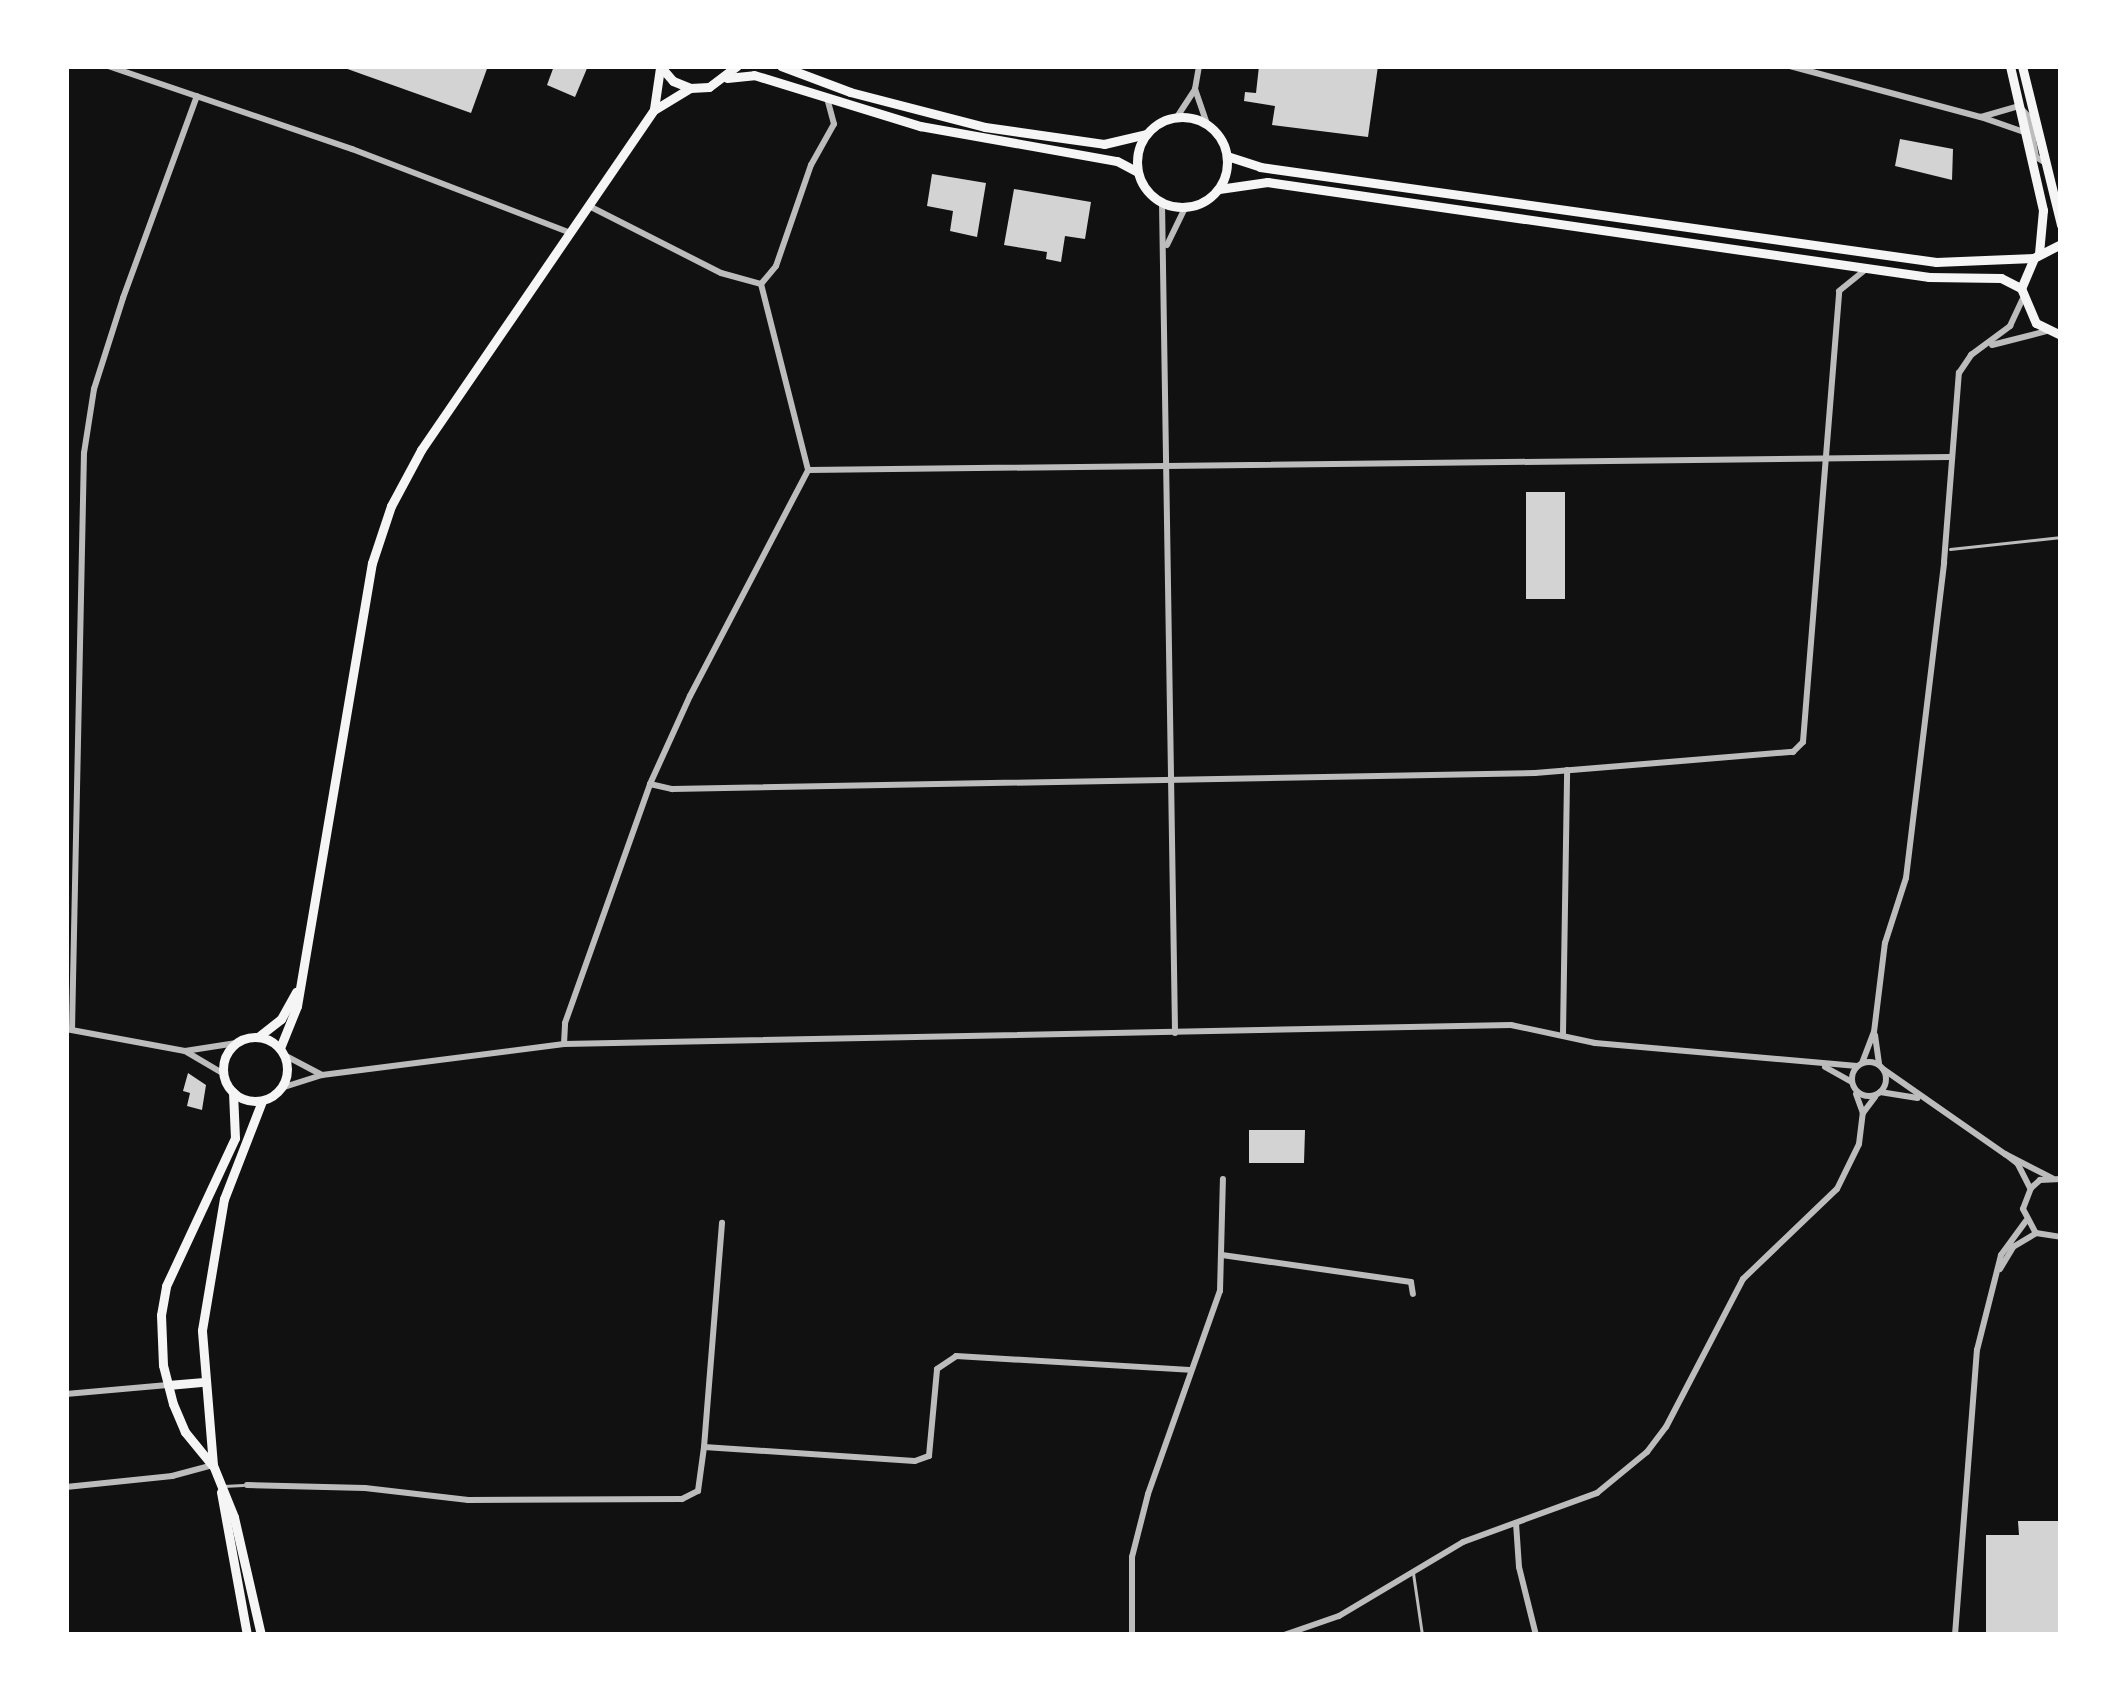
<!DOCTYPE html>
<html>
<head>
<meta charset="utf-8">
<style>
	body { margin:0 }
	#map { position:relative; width:2127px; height:1701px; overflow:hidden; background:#111; font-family:Cabin,sans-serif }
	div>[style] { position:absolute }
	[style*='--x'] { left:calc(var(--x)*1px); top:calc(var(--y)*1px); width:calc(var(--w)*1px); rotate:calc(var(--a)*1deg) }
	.building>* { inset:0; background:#d3d3d3 }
	.service>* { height:3px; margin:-1.5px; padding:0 1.5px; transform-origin:1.5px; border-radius:1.5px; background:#bcbcbc }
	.minor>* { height:6px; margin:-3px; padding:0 3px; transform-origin:3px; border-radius:3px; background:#bcbcbc }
	.minor>.ring { margin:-3px; padding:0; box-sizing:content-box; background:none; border:6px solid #bcbcbc; border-radius:50% }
	.secondary>* { height:9px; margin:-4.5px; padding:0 4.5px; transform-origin:4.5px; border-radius:4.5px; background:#f5f5f5 }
	.secondary>.ring { margin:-4.5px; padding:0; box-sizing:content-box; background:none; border:9px solid #f5f5f5; border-radius:50% }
	span { translate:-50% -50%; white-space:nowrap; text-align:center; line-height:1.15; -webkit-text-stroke:12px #fff; paint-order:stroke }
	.frame { position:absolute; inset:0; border:69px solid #fff; pointer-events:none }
</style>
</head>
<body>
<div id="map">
	<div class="building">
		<i style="clip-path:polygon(339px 66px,488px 66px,471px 113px)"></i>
		<i style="clip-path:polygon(554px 66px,588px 66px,575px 97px,547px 85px)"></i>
		<i style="clip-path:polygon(1259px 66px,1378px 66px,1368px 137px,1272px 125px,1275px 106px,1244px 101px,1245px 92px,1256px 93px)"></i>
		<i style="clip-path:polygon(1900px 139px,1953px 149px,1952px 180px,1895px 166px)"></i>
		<i style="clip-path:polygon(932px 174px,986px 183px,977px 237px,950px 231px,953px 211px,927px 206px)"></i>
		<i style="clip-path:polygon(1014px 189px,1091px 202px,1085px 239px,1065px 236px,1061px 262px,1046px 259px,1047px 252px,1004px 245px)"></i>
		<i style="clip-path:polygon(1526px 492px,1565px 492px,1565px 599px,1526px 599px)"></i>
		<i style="clip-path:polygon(188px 1073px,206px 1085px,202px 1110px,187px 1106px,190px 1093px,183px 1091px)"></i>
		<i style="clip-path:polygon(1249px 1130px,1305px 1130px,1304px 1163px,1249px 1163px)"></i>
		<i style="clip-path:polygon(2018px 1521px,2061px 1521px,2061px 1635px,1986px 1635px,1986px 1535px,2019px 1535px)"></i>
	</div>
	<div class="service">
		<i style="--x:1950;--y:549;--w:112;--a:-6.2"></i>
		<i style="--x:223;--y:1486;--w:20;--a:-3"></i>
		<i style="--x:1413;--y:1573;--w:63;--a:81.7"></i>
	</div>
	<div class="minor">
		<i style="--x:108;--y:66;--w:258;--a:18.8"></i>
		<i style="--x:352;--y:149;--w:235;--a:21"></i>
		<i style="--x:1790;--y:66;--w:198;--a:15"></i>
		<i style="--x:1195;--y:89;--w:37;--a:71"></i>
		<i style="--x:1177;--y:117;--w:33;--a:-57"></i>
		<i style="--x:1195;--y:89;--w:23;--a:-80"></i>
		<i style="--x:2024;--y:132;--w:46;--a:-160.8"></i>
		<i style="--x:1981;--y:117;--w:40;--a:-16"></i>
		<i style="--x:2019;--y:106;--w:15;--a:48"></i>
		<i style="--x:2029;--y:117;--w:41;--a:80.1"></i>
		<i style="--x:2036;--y:157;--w:9;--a:32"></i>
		<i style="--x:1162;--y:203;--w:830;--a:89.1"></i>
		<i style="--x:589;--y:206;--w:148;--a:26.9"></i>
		<i style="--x:721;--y:273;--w:41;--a:15.4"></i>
		<i style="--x:761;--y:284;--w:23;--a:-50"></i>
		<i style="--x:776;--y:266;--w:107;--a:-70.9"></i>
		<i style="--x:811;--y:165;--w:47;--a:-60.7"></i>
		<i style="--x:834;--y:124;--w:27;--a:-105"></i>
		<i style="--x:1167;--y:245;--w:41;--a:-64.1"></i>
		<i style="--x:761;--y:284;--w:192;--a:75.8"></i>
		<i style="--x:808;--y:470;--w:1142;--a:-0.65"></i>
		<i style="--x:1992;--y:345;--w:57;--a:-14.3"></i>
		<i style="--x:650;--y:784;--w:23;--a:13"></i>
		<i style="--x:672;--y:789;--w:863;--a:-1.06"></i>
		<i style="--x:1535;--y:773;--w:259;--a:-4.7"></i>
		<i style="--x:1793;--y:752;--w:14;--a:-45"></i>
		<i style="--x:1803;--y:742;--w:452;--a:-85.4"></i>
		<i style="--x:1839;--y:291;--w:33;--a:-39"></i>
		<i style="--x:66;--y:1029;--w:121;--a:10.5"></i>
		<i style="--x:72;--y:1030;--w:577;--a:-88.81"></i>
		<i style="--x:84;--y:453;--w:65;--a:-81.1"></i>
		<i style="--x:94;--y:389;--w:96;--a:-72.3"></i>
		<i style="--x:123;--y:298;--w:215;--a:-69.9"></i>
		<i style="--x:1563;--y:1034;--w:264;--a:-89.1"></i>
		<i style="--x:1875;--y:1035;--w:29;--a:82"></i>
		<i style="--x:564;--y:1044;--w:21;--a:-87"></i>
		<i style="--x:565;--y:1023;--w:254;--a:-70.4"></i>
		<i style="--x:650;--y:784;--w:97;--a:-65.6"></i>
		<i style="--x:690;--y:696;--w:255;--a:-62.4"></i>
		<i class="ring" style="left:1852px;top:1062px;width:28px;height:28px"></i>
		<i style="--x:1862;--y:1063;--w:33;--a:-69"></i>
		<i style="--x:1874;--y:1032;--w:90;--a:-83"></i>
		<i style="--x:1885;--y:943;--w:68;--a:-72.1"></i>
		<i style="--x:1906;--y:878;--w:318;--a:-83.1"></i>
		<i style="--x:1944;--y:562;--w:190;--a:-85.5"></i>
		<i style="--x:1959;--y:373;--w:22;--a:-56"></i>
		<i style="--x:1971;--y:355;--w:49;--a:-36.6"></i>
		<i style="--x:2010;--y:326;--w:29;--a:-65"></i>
		<i style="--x:1825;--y:1067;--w:29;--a:29"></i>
		<i style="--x:1883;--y:1069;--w:149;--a:34.9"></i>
		<i style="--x:224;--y:1074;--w:45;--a:-149.5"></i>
		<i style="--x:185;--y:1051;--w:52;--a:-8.9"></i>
		<i style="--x:322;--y:1075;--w:244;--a:-7.3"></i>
		<i style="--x:564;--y:1044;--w:947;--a:-1.15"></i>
		<i style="--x:1511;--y:1025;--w:86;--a:12.1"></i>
		<i style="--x:1595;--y:1043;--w:263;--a:5"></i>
		<i style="--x:281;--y:1088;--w:43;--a:-17.6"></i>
		<i style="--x:322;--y:1075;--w:43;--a:-152.2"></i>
		<i style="--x:1880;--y:1092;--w:38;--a:9"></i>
		<i style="--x:1856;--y:1094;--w:20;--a:70"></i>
		<i style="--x:1863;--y:1113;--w:20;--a:-53"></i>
		<i style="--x:2061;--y:1179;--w:21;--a:177"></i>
		<i style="--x:2040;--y:1180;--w:12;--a:138"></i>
		<i style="--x:2031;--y:1188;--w:22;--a:111"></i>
		<i style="--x:2023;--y:1209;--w:27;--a:62"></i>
		<i style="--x:2036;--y:1233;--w:25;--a:9"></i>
		<i style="--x:2030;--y:1188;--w:27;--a:-117"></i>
		<i style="--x:2018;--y:1164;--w:16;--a:-142"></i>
		<i style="--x:2005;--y:1154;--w:53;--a:27.1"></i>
		<i style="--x:1222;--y:1255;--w:191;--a:8.1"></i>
		<i style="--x:1411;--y:1282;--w:12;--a:81"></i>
		<i style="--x:2000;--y:1269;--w:26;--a:-59"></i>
		<i style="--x:2013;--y:1247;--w:27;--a:-31"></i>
		<i style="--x:66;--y:1394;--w:102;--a:-5"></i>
		<i style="--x:704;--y:1447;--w:225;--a:-85.4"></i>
		<i style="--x:247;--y:1485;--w:118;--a:1.5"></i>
		<i style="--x:365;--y:1488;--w:104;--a:6.6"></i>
		<i style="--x:468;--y:1500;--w:214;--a:-0.3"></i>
		<i style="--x:682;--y:1499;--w:18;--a:-27"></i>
		<i style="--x:698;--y:1491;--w:44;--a:-82.2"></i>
		<i style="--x:704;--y:1447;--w:211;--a:3.8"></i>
		<i style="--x:915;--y:1461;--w:15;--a:-20"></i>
		<i style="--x:929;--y:1456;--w:87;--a:-84.7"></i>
		<i style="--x:937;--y:1369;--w:23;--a:-34"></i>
		<i style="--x:956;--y:1356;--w:234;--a:3.4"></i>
		<i style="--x:66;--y:1487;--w:107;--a:-5.9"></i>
		<i style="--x:172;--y:1476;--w:42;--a:-15"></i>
		<i style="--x:1516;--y:1523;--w:44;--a:86.1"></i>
		<i style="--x:1519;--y:1567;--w:70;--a:76"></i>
		<i style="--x:1132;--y:1635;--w:78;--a:-90"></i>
		<i style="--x:1132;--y:1557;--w:65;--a:-75.7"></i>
		<i style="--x:1148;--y:1494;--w:215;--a:-70.5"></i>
		<i style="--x:1220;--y:1291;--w:112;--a:-88.5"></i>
		<i style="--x:1284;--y:1635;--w:58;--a:-19.1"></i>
		<i style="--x:1339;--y:1616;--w:144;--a:-30.8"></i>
		<i style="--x:1463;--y:1542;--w:143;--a:-20.1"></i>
		<i style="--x:1597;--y:1493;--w:65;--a:-39.4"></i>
		<i style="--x:1647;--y:1452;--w:31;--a:-53"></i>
		<i style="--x:1666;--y:1427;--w:167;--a:-62.5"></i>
		<i style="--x:1743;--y:1279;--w:130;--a:-43.8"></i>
		<i style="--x:1837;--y:1189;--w:50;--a:-63.9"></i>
		<i style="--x:1859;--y:1144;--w:31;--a:-83"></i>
		<i style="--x:1955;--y:1635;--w:286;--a:-85.6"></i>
		<i style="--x:1977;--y:1350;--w:98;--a:-75.8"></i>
		<i style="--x:2001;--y:1255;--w:42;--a:-53.7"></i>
	</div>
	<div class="secondary">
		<i style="--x:660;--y:66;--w:20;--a:49"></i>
		<i style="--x:673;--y:81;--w:18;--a:22"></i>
		<i style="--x:690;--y:88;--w:19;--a:-3"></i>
		<i style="--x:709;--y:87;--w:35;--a:-37"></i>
		<i style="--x:781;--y:66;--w:74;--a:20.6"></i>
		<i style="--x:850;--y:92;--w:139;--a:14.5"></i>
		<i style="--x:985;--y:127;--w:120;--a:8.1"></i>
		<i style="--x:1104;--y:144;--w:43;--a:-13.4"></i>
		<i style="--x:2010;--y:66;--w:148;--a:77.1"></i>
		<i style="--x:2043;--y:210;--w:43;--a:95.3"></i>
		<i style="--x:2022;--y:66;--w:164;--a:76.2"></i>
		<i style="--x:727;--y:78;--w:27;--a:-6"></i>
		<i style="--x:754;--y:75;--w:174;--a:17.1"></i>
		<i style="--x:920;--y:126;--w:200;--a:10.1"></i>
		<i style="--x:1117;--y:161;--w:24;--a:28"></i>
		<i style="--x:654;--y:109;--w:41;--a:-81.7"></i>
		<i class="ring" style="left:1137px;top:117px;width:81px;height:81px"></i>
		<i style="--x:1227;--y:156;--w:35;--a:18"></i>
		<i style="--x:1260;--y:167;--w:683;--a:8"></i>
		<i style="--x:1936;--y:262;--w:98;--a:-2.3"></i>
		<i style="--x:1219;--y:189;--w:49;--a:-8.3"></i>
		<i style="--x:1267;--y:182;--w:669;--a:8.17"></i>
		<i style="--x:1929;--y:277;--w:72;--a:0.8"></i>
		<i style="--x:2001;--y:278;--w:22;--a:27"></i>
		<i style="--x:2061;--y:244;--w:30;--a:153"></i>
		<i style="--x:2034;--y:258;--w:33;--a:113"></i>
		<i style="--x:2021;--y:288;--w:38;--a:67"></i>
		<i style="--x:2036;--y:323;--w:28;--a:26"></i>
		<i style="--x:258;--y:1037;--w:29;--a:-38"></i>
		<i style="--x:281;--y:1019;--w:31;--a:-61"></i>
		<i class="ring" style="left:223px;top:1037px;width:55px;height:55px"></i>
		<i style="--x:280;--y:1048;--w:45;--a:-68"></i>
		<i style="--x:297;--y:1006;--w:449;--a:-80.4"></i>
		<i style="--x:372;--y:563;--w:60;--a:-71.6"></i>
		<i style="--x:391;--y:506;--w:64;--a:-61.8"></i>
		<i style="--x:421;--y:450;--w:412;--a:-55.6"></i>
		<i style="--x:654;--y:110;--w:42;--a:-31.4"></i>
		<i style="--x:168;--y:1385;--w:36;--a:-5"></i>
		<i style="--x:212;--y:1465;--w:43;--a:-129.3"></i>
		<i style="--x:185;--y:1432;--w:30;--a:-113"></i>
		<i style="--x:173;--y:1404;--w:40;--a:-104.4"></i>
		<i style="--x:163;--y:1365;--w:50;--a:-92.3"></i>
		<i style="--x:161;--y:1315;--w:29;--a:-80"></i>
		<i style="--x:166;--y:1286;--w:163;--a:-65"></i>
		<i style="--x:235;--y:1138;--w:46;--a:-92.5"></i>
		<i style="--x:221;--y:1492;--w:145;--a:79.7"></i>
		<i style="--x:261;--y:1635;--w:121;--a:-102.9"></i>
		<i style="--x:234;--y:1517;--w:56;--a:-112"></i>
		<i style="--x:213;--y:1465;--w:135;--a:-94.7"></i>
		<i style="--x:202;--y:1330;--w:133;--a:-80.5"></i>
		<i style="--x:224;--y:1199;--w:105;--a:-68.8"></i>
	</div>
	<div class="frame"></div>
</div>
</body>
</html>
